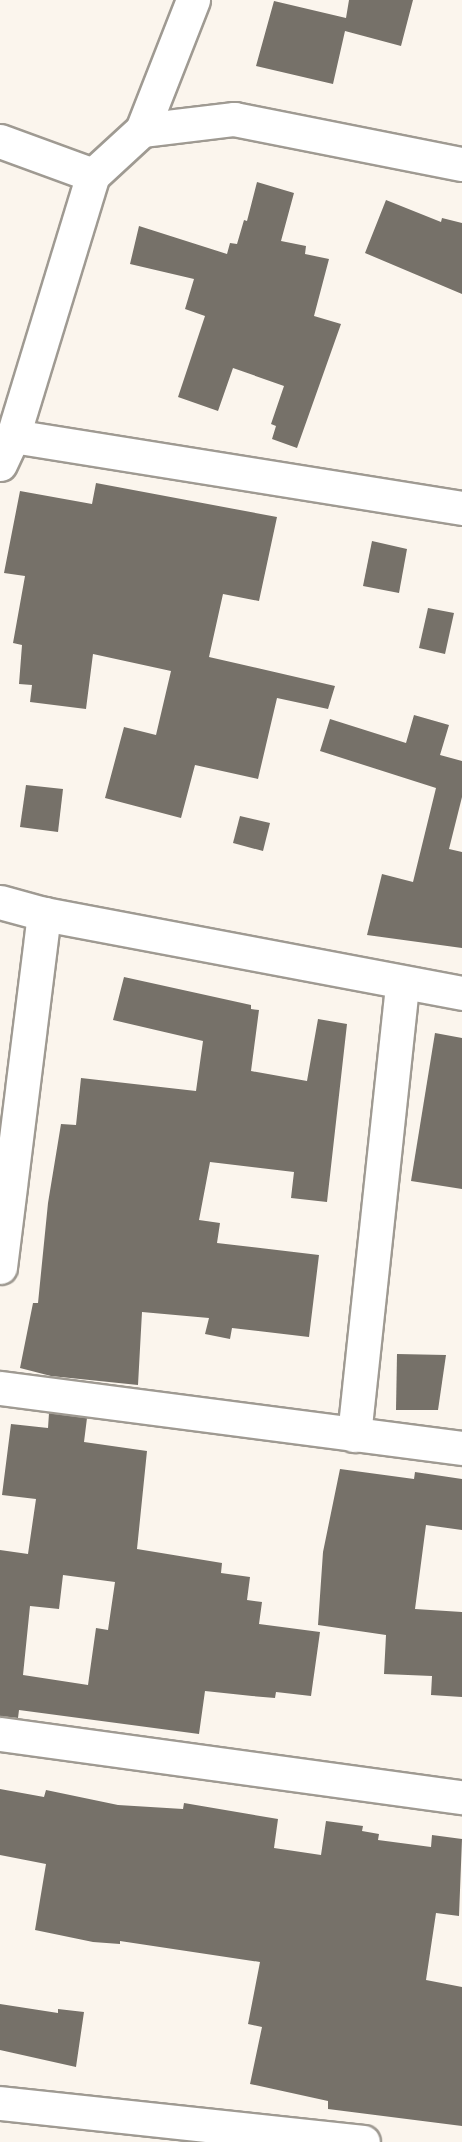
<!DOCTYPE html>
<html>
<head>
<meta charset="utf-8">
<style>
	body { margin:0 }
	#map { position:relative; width:462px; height:2142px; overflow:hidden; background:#fbf5ed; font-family:"IBM Plex Sans",sans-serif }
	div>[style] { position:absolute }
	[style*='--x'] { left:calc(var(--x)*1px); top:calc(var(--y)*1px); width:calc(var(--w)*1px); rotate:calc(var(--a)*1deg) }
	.building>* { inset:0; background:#767169 }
	.roads { filter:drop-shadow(2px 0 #9f9a92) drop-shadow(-2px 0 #9f9a92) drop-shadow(0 2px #9f9a92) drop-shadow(0 -2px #9f9a92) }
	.minor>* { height:33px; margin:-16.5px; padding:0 16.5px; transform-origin:16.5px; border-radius:16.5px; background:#fff }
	span { translate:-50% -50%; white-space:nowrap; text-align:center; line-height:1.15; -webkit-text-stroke:4.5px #fbf5ed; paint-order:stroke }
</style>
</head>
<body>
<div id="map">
	<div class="building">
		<i style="clip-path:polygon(349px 0,413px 0,401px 46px,345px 31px,333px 84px,256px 66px,274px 1px,346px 18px)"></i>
		<i style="clip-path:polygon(257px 182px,294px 193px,281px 241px,306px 246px,305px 254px,329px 259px,314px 316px,341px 324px,297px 448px,272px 439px,276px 426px,271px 424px,284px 386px,233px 368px,218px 411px,178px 397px,205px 316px,185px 309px,194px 279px,130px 264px,139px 226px,227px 254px,230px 243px,237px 244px,244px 220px,247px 221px)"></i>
		<i style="clip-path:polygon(386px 200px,441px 222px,442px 218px,462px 223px,462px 294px,365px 253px)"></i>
		<i style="clip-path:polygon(96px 483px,277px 517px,259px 601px,223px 594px,209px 657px,335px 686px,328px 709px,277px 698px,258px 779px,195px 765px,181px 818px,105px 798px,124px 727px,156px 735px,171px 671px,93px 654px,86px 709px,30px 702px,32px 685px,19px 684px,22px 645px,13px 643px,25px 576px,4px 573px,20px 491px,92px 504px)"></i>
		<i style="clip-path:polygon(372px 541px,407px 549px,399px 593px,363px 586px)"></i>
		<i style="clip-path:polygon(428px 608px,454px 613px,445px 654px,419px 648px)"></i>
		<i style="clip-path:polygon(414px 715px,449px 725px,440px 755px,462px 761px,462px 797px,449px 849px,462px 852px,462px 948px,367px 935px,382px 874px,413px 882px,436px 788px,320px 751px,330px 719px,406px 743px)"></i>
		<i style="clip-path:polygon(26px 785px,63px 789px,58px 832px,20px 827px)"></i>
		<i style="clip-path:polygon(240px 816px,270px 823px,263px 851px,233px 843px)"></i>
		<i style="clip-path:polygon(124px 977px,251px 1005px,251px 1009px,259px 1010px,251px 1071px,307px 1081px,318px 1019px,347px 1024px,327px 1202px,291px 1198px,294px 1172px,210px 1162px,199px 1220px,220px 1223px,217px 1243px,319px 1255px,309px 1337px,232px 1328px,230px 1339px,205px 1334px,209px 1318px,142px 1312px,138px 1385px,51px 1376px,20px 1368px,33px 1303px,38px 1303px,48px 1203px,61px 1124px,76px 1125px,81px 1078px,196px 1091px,203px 1041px,113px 1020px)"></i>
		<i style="clip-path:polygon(435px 1033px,462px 1038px,462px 1189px,411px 1181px)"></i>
		<i style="clip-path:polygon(397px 1354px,446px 1355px,438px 1410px,396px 1410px)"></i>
		<i style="clip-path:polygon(evenodd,49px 1413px,87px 1418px,84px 1442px,147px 1451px,137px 1549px,222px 1563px,221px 1573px,250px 1577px,247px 1600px,262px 1602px,259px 1624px,320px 1632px,311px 1696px,276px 1692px,275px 1698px,252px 1696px,205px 1691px,199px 1734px,19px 1710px,18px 1718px,0 1716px,0 1550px,28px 1554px,36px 1499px,2px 1495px,11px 1424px,48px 1428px,49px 1413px,63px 1575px,115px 1582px,108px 1630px,96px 1628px,88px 1685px,23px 1675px,30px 1606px,59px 1609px,63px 1575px)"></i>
		<i style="clip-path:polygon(340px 1469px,414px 1479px,415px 1472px,462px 1479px,462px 1530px,426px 1525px,415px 1609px,462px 1612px,462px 1697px,431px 1695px,432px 1676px,384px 1674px,386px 1635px,318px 1625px,323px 1552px)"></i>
		<i style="clip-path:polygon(0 1789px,44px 1797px,46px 1790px,118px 1805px,183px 1809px,184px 1803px,278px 1819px,274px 1848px,321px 1855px,326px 1821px,363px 1826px,362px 1831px,379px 1834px,378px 1840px,431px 1847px,432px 1835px,462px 1839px,459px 1916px,436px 1913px,426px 1980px,462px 1987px,462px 2126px,328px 2109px,328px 2101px,250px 2084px,262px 2027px,248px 2024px,260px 1962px,120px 1941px,120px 1944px,93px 1942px,35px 1930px,46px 1864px,0 1855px)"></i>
		<i style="clip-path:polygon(0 2004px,58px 2013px,58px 2009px,84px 2012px,76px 2067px,0 2050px)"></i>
	</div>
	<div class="roads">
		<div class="minor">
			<i style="--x:142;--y:130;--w:93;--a:-6.8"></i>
			<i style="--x:234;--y:119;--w:232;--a:11.2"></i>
			<i style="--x:0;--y:141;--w:99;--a:20.1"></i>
			<i style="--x:13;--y:436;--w:455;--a:9.1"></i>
			<i style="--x:0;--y:464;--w:31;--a:-65"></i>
			<i style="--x:13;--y:436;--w:273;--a:-73"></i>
			<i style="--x:93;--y:175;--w:67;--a:-42.6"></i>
			<i style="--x:142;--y:130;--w:140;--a:-68.6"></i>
			<i style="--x:0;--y:902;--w:46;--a:15.3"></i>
			<i style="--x:44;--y:914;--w:425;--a:10.7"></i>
			<i style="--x:0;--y:1267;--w:356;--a:-82.9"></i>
			<i style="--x:0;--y:1388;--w:466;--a:7.4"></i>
			<i style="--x:354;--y:1435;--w:454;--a:-83.9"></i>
			<i style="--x:0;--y:1734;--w:466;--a:7.8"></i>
			<i style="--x:0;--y:2103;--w:365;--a:6.1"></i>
		</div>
	</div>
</div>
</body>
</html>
